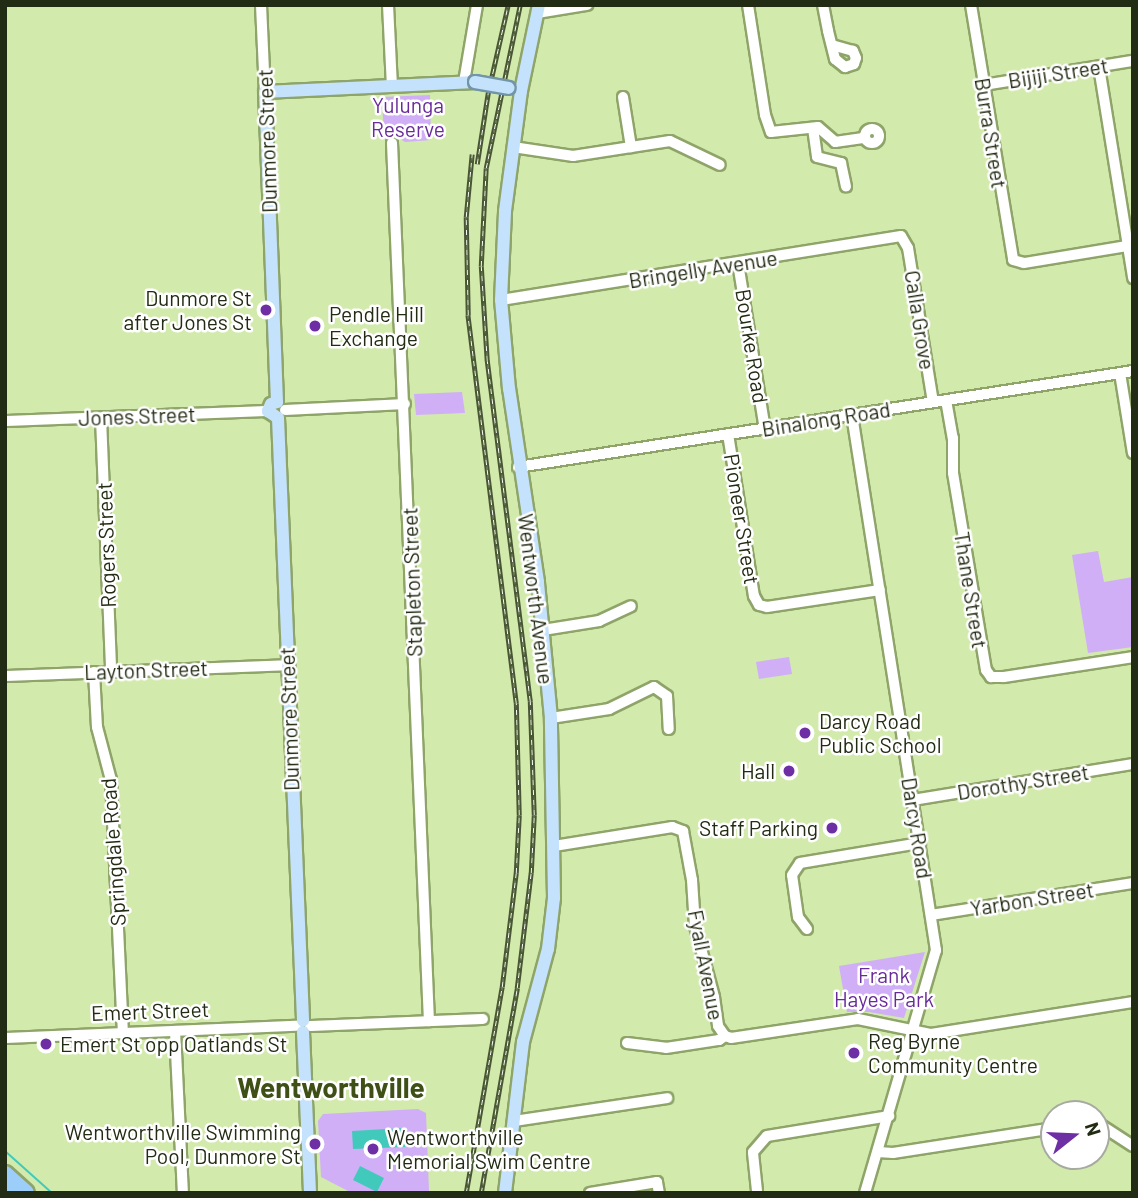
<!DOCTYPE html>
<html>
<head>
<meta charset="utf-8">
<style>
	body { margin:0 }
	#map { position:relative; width:1138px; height:1198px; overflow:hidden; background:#d2eaac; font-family:Barlow,sans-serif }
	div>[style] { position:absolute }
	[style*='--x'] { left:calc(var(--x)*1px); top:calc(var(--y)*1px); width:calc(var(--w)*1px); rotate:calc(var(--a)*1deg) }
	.green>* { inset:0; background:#d0aff7 }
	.water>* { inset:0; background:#41cabb }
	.stream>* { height:2px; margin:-1px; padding:0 1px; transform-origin:1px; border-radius:1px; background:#41cabb }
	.roads { filter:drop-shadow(2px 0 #8ea469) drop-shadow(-2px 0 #8ea469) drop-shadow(0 2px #8ea469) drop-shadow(0 -2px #8ea469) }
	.minor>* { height:10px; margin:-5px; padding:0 5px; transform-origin:5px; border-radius:5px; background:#fff }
	.minor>.ring { margin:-5px; padding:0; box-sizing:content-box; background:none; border:10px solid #fff; border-radius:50% }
	.major>* { height:12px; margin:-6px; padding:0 6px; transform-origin:6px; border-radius:6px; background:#c4e2fb }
	.highway>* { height:16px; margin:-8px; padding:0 8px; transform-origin:8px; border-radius:8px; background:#9dcef9 }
	.rail>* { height:4.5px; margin-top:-2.25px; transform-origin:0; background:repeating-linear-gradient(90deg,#fff 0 5px,#495635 0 10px); box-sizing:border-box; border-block:2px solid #495635 }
	.bridges { filter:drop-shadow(2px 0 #7295a8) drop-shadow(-2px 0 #7295a8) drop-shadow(0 2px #7295a8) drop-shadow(0 -2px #7295a8) }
	.major-bridge>* { height:12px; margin:-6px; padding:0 6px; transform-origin:6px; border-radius:6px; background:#c4e2fb }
	.dots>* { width:19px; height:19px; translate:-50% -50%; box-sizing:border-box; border:4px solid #fff; border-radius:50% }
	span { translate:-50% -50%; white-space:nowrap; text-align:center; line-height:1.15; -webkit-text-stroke:5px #fff; paint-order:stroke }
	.street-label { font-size:21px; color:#222b13 }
	.park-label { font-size:21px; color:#692a9c }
	.poi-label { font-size:21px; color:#222b13 }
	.right { translate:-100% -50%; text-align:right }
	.left { translate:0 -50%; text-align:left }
	.district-label { font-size:28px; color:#3e5016; font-weight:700 }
	.frame { position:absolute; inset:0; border:7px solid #222b13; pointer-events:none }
	.north { position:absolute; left:1040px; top:1100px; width:70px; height:70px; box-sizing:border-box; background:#fff; border:2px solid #a7aaa1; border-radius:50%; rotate:72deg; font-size:19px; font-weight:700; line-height:28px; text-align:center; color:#222b13 }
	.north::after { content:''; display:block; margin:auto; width:24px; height:32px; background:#6e2fa4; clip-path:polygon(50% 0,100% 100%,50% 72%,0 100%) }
</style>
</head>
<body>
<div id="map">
	<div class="green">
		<i style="clip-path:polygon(430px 95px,431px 140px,405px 142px,393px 134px,384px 139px,382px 97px)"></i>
		<i style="clip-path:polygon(462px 392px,465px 413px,416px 415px,414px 394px)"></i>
		<i style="clip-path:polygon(1098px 551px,1104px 582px,1133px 577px,1133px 647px,1088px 653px,1072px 555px)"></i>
		<i style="clip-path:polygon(789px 657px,792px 674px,759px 679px,756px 662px)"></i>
		<i style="clip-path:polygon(925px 952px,904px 1018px,869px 1012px,847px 1012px,839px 966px)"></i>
		<i style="clip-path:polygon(418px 1109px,426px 1113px,429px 1191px,352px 1193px,321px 1177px,318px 1121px,323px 1114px)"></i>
	</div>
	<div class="water">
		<i style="clip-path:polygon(404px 1128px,405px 1147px,353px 1149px,352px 1131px)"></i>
		<i style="clip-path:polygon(360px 1166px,384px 1178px,377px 1192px,353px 1180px)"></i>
	</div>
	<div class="stream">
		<i style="--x:5;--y:1151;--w:63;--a:41.8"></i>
	</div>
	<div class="roads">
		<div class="minor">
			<i style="--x:261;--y:5;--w:87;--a:87.4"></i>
			<i style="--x:388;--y:5;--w:81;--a:87.2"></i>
			<i style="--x:748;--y:5;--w:111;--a:81.2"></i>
			<i style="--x:765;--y:115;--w:18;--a:71"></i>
			<i style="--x:771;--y:132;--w:47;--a:-6.1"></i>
			<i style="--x:818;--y:127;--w:23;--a:41"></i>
			<i style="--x:835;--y:142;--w:30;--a:-8"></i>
			<i style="--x:823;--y:5;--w:26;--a:79"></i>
			<i style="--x:828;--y:31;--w:29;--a:76"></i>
			<i style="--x:835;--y:59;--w:13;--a:39"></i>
			<i style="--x:845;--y:67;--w:9;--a:-18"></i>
			<i style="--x:854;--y:64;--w:6;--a:-72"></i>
			<i style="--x:856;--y:58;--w:8;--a:-113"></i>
			<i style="--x:853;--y:51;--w:22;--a:-164"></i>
			<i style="--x:971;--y:5;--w:258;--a:80.6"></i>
			<i style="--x:1013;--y:260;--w:11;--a:15"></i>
			<i style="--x:1024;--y:263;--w:104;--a:-9.4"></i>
			<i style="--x:537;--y:13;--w:51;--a:-9.1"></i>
			<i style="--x:1099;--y:67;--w:214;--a:80.8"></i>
			<i style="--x:464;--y:82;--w:78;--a:-80.4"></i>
			<i style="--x:984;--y:85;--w:151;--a:-9.2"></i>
			<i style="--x:623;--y:97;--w:51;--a:80.9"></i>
			<i style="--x:813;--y:128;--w:29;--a:82"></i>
			<i style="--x:817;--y:157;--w:25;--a:14"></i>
			<i style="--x:841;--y:163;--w:24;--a:78"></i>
			<i class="ring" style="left:865px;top:129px;width:4px;height:4px"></i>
			<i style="--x:392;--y:143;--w:879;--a:87.59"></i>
			<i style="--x:513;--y:147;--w:61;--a:8.5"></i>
			<i style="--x:573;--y:156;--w:98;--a:-8.8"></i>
			<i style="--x:670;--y:141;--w:55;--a:25.6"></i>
			<i style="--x:738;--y:263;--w:168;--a:80.8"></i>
			<i style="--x:501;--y:300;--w:405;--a:-9.1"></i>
			<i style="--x:901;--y:236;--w:14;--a:60"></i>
			<i style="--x:908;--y:248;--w:156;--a:80.8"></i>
			<i style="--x:1120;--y:373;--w:81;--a:80.8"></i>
			<i style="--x:946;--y:400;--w:39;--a:80"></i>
			<i style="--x:953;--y:438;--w:35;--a:90"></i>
			<i style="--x:953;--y:473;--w:200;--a:80.5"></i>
			<i style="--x:986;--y:670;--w:9;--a:54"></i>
			<i style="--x:991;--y:677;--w:13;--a:0"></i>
			<i style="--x:1004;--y:677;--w:131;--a:-8.8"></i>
			<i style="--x:285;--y:410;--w:120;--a:-2.9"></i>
			<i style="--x:852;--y:415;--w:542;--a:81.08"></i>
			<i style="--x:936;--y:950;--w:253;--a:106.3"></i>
			<i style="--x:101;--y:418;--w:253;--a:87.7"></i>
			<i style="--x:5;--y:421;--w:263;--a:-2.2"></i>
			<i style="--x:728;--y:434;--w:164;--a:80.9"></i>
			<i style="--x:754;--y:596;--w:10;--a:61"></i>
			<i style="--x:759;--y:605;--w:8;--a:14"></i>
			<i style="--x:767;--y:607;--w:114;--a:-8.6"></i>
			<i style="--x:518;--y:467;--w:622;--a:-8.87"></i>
			<i style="--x:543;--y:630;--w:57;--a:-9.1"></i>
			<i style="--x:599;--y:621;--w:35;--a:-25"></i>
			<i style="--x:94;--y:672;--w:55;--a:86.9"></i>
			<i style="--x:97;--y:727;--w:55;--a:75.2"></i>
			<i style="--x:111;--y:780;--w:253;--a:87.3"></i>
			<i style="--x:5;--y:676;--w:283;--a:-2.2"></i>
			<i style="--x:551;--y:718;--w:59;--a:-8.8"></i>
			<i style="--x:609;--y:709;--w:50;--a:-26.1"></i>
			<i style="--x:654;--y:687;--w:16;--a:35"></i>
			<i style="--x:667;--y:696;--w:33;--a:87"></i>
			<i style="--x:913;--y:800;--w:223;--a:-9.3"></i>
			<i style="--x:554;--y:846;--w:120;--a:-9.1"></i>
			<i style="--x:672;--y:827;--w:12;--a:20"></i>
			<i style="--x:683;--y:831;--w:50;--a:79.6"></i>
			<i style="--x:692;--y:880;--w:46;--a:86.3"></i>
			<i style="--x:695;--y:926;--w:73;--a:75"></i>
			<i style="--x:714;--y:997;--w:29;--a:82"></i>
			<i style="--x:718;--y:1026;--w:12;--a:55"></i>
			<i style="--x:725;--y:1036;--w:6;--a:18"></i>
			<i style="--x:731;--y:1038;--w:128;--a:-8.5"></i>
			<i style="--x:858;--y:1019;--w:75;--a:11.6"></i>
			<i style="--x:931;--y:1034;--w:205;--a:-9"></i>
			<i style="--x:931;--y:915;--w:205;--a:-9"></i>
			<i style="--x:807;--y:929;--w:15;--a:-127"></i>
			<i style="--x:798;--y:917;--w:42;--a:-98.1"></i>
			<i style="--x:792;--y:875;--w:14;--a:-56"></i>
			<i style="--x:800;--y:863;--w:122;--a:-9.5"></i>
			<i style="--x:310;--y:1026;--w:173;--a:-2.3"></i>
			<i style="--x:175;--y:1031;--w:162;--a:87.2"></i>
			<i style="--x:5;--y:1038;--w:292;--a:-2.4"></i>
			<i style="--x:627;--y:1043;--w:39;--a:7"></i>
			<i style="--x:666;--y:1048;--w:54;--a:-8.6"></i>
			<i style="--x:719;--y:1040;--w:7;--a:-34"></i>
			<i style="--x:514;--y:1121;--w:155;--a:-8.5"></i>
			<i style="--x:1096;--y:1122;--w:44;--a:33"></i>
			<i style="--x:878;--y:1152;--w:15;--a:4"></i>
			<i style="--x:893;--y:1153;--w:163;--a:-8.8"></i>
			<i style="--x:757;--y:1191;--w:39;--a:-96"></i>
			<i style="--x:753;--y:1152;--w:21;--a:-49"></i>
			<i style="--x:767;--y:1136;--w:124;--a:-9.3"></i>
			<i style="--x:590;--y:1193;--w:68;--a:-9.3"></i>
			<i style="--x:657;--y:1182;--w:11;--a:80"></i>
		</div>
		<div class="major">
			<i style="--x:277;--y:402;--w:310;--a:-92.2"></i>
			<i style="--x:265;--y:92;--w:210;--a:-2.7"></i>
			<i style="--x:277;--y:402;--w:6;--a:162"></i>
			<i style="--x:271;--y:404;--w:8;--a:113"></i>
			<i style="--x:268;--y:411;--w:12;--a:35"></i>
			<i style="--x:278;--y:418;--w:603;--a:87.62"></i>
			<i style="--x:303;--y:1032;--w:161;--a:87.5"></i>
			<i style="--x:505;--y:1193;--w:152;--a:-83.2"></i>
			<i style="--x:523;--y:1042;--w:96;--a:-75"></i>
			<i style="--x:548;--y:949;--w:51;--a:-83.3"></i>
			<i style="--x:554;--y:898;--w:180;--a:-91"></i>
			<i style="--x:551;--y:718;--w:137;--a:-95.5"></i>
			<i style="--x:538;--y:582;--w:195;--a:-98.5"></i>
			<i style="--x:509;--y:389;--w:89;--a:-95.1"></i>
			<i style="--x:501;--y:300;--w:89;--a:-87.4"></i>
			<i style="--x:505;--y:211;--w:121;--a:-82.4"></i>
			<i style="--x:521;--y:91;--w:88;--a:-78.2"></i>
		</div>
		<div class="highway">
			<i style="--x:5;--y:1174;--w:28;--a:42"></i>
			<i style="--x:5;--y:1191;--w:3;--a:45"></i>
		</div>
	</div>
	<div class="rail">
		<i style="--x:477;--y:164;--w:72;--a:-81.2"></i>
		<i style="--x:488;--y:93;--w:90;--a:-77.2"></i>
		<i style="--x:466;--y:1193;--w:209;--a:-80.1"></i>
		<i style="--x:502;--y:987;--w:115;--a:-83"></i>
		<i style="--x:516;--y:873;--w:58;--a:-87"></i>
		<i style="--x:519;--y:815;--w:112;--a:-91.5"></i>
		<i style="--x:516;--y:703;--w:391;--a:-97.1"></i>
		<i style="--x:468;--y:315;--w:98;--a:-91.2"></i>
		<i style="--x:466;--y:217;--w:63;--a:-84.6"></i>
		<i style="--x:481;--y:1193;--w:208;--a:-80"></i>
		<i style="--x:517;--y:988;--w:116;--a:-83.1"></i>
		<i style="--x:531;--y:873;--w:58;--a:-87"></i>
		<i style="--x:534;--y:815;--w:114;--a:-92"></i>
		<i style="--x:530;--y:701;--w:343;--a:-97.2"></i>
		<i style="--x:487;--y:361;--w:95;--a:-93.6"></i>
		<i style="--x:481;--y:266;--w:98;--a:-87.1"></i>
		<i style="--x:486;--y:168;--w:167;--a:-78.2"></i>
	</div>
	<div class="bridges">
		<div class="major-bridge">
			<i style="--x:475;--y:82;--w:34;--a:10"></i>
		</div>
	</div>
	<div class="dots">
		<i style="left:266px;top:310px;background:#6e2fa4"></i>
		<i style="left:315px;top:326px;background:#6e2fa4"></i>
		<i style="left:805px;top:733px;background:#6e2fa4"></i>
		<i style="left:789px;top:771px;background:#6e2fa4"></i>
		<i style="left:832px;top:828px;background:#6e2fa4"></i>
		<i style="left:46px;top:1044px;background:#6e2fa4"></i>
		<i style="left:854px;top:1053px;background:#6e2fa4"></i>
		<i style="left:315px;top:1144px;background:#6e2fa4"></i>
		<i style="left:373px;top:1149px;background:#6e2fa4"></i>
	</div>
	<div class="street-label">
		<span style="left:1058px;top:73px;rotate:-9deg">Bijiji Street</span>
		<span style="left:991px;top:133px;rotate:81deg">Burra Street</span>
		<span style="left:267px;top:141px;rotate:-92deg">Dunmore Street</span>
		<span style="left:703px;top:269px;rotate:-9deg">Bringelly Avenue</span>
		<span style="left:920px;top:320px;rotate:81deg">Calla Grove</span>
		<span style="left:752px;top:346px;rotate:81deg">Bourke Road</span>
		<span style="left:137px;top:416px;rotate:-2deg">Jones Street</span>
		<span style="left:826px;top:419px;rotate:-9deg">Binalong Road</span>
		<span style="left:742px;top:519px;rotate:81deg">Pioneer Street</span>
		<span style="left:106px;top:545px;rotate:-92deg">Rogers Street</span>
		<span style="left:412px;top:582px;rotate:-92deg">Stapleton Street</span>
		<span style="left:971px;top:590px;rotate:81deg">Thane Street</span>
		<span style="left:536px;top:599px;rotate:83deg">Wentworth Avenue</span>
		<span style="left:146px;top:670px;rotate:-2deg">Layton Street</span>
		<span style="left:289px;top:719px;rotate:-92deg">Dunmore Street</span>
		<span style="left:1023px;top:782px;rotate:-9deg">Dorothy Street</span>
		<span style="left:917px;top:828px;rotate:81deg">Darcy Road</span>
		<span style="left:113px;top:852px;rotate:-94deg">Springdale Road</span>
		<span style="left:1032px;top:899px;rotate:-9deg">Yarbon Street</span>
		<span style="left:706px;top:965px;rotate:79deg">Fyall Avenue</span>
		<span style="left:150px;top:1011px;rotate:-2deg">Emert Street</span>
	</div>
	<div class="park-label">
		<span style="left:408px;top:117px">Yulunga<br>Reserve</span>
		<span style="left:884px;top:987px">Frank<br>Hayes Park</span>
	</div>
	<div class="poi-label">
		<span class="right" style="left:252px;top:310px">Dunmore St<br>after Jones St</span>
		<span class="left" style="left:329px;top:326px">Pendle Hill<br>Exchange</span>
		<span class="left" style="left:819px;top:733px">Darcy Road<br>Public School</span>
		<span class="right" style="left:775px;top:771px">Hall</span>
		<span class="right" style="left:818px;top:828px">Staff Parking</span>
		<span class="left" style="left:868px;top:1053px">Reg Byrne<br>Community Centre</span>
		<span class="left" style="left:60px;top:1044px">Emert St opp Oatlands St</span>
		<span class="right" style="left:301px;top:1144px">Wentworthville Swimming<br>Pool, Dunmore St</span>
		<span class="left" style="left:387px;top:1149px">Wentworthville<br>Memorial Swim Centre</span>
	</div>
	<div class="district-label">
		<span style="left:331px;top:1087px">Wentworthville</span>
	</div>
	<div class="frame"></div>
	<div class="north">N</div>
</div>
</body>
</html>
